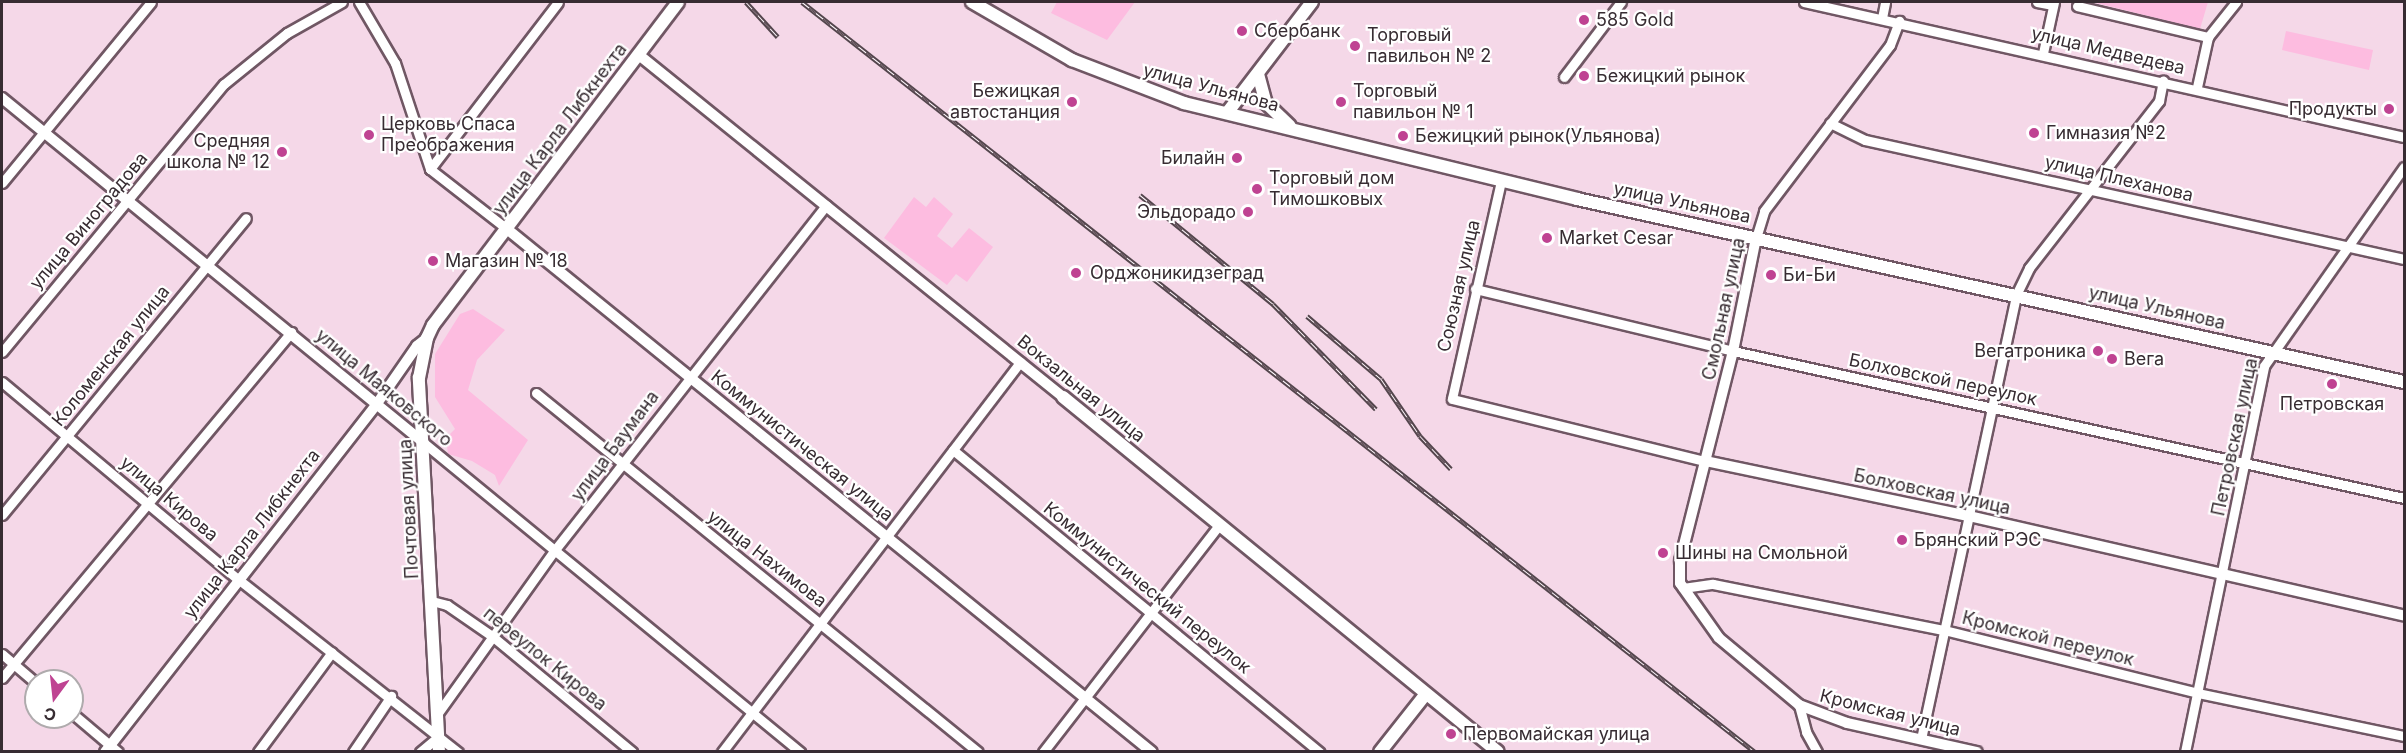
<!DOCTYPE html>
<html>
<head>
<meta charset="utf-8">
<style>
	body { margin:0 }
	#map { position:relative; width:2406px; height:753px; overflow:hidden; background:#f5d8e8; font-family:Inter,sans-serif }
	div>[style] { position:absolute }
	[style*='--x'] { left:calc(var(--x)*1px); top:calc(var(--y)*1px); width:calc(var(--w)*1px); rotate:calc(var(--a)*1deg) }
	.green>* { inset:0; background:#fdbce0 }
	.roads { filter:drop-shadow(2px 0 #705764) drop-shadow(-2px 0 #705764) drop-shadow(0 2px #705764) drop-shadow(0 -2px #705764) }
	.minor>* { height:9px; margin:-4.5px; padding:0 4.5px; transform-origin:4.5px; border-radius:4.5px; background:#fff }
	.tertiary>* { height:10px; margin:-5px; padding:0 5px; transform-origin:5px; border-radius:5px; background:#fff }
	.secondary>* { height:12px; margin:-6px; padding:0 6px; transform-origin:6px; border-radius:6px; background:#fff }
	.rail>* { height:5px; margin-top:-2.5px; transform-origin:0; background:repeating-linear-gradient(90deg,#fff 0 9px,#54464d 0 18px); box-sizing:border-box; border-block:2px solid #54464d }
	.dots>* { width:16px; height:16px; translate:-50% -50%; box-sizing:border-box; border:3px solid #fff; border-radius:50% }
	span { translate:-50% -50%; white-space:nowrap; text-align:center; line-height:1.15; -webkit-text-stroke:4.5px #fff; paint-order:stroke }
	.poi-label { font-size:18px; color:#372c32 }
	.left { translate:0 -50%; text-align:left }
	.right { translate:-100% -50%; text-align:right }
	.street-label { font-size:18px; color:#372c32 }
	.frame { position:absolute; inset:0; border:3px solid #372c32; pointer-events:none }
	.north { position:absolute; left:24px; top:669px; width:60px; height:60px; box-sizing:border-box; background:#fff; border:2px solid #afabad; border-radius:50%; rotate:195deg; font-size:16px; font-weight:700; line-height:24px; text-align:center; color:#372c32 }
	.north::after { content:''; display:block; margin:auto; width:21px; height:27px; background:#bf4392; clip-path:polygon(50% 0,100% 100%,50% 72%,0 100%) }
</style>
</head>
<body>
<div id="map">
	<div class="green">
		<i style="clip-path:polygon(1057px 2px,1135px 2px,1107px 40px,1051px 13px)"></i>
		<i style="clip-path:polygon(2092px 2px,2208px 2px,2200px 29px)"></i>
		<i style="clip-path:polygon(2286px 31px,2373px 50px,2369px 70px,2282px 50px)"></i>
		<i style="clip-path:polygon(914px 197px,926px 207px,934px 197px,953px 214px,937px 236px,952px 248px,969px 228px,993px 247px,967px 282px,956px 274px,947px 285px,884px 238px)"></i>
		<i style="clip-path:polygon(473px 309px,505px 330px,477px 360px,468px 390px,528px 440px,499px 486px,495px 475px,472px 461px,448px 454px,446px 438px,455px 429px,435px 397px,435px 354px,460px 314px)"></i>
	</div>
	<div class="roads">
		<div class="minor">
			<i style="--x:359;--y:2;--w:71;--a:59.5"></i>
			<i style="--x:395;--y:63;--w:112;--a:71.7"></i>
			<i style="--x:1804;--y:2;--w:615;--a:12.68"></i>
			<i style="--x:2037;--y:2;--w:16;--a:11"></i>
			<i style="--x:2077;--y:6;--w:135;--a:13.3"></i>
			<i style="--x:1882;--y:18;--w:16;--a:-79"></i>
			<i style="--x:2043;--y:53;--w:52;--a:-77.8"></i>
			<i style="--x:1564;--y:77;--w:94;--a:-52.8"></i>
			<i style="--x:2197;--y:87;--w:51;--a:-77.6"></i>
			<i style="--x:2208;--y:37;--w:45;--a:-51.3"></i>
			<i style="--x:1830;--y:123;--w:39;--a:26"></i>
			<i style="--x:1865;--y:140;--w:552;--a:12.45"></i>
			<i style="--x:430;--y:169;--w:210;--a:-52.5"></i>
			<i style="--x:430;--y:169;--w:98;--a:37.9"></i>
			<i style="--x:1501;--y:181;--w:223;--a:102.7"></i>
			<i style="--x:1452;--y:399;--w:260;--a:13.8"></i>
			<i style="--x:2;--y:183;--w:234;--a:-50.5"></i>
			<i style="--x:1756;--y:238;--w:28;--a:-73"></i>
			<i style="--x:1764;--y:211;--w:208;--a:-52.8"></i>
			<i style="--x:1890;--y:45;--w:26;--a:-69"></i>
			<i style="--x:1475;--y:289;--w:265;--a:13.5"></i>
			<i style="--x:1733;--y:351;--w:687;--a:12.36"></i>
			<i style="--x:2;--y:352;--w:348;--a:-50.4"></i>
			<i style="--x:224;--y:84;--w:81;--a:-39"></i>
			<i style="--x:287;--y:33;--w:63;--a:-29.4"></i>
			<i style="--x:2;--y:382;--w:307;--a:39.9"></i>
			<i style="--x:238;--y:579;--w:280;--a:38.2"></i>
			<i style="--x:536;--y:393;--w:569;--a:39.08"></i>
			<i style="--x:424;--y:443;--w:487;--a:39.4"></i>
			<i style="--x:953;--y:450;--w:475;--a:39.5"></i>
			<i style="--x:2;--y:515;--w:384;--a:-50.6"></i>
			<i style="--x:1683;--y:588;--w:30;--a:-8"></i>
			<i style="--x:1713;--y:584;--w:236;--a:11.3"></i>
			<i style="--x:1944;--y:630;--w:262;--a:13.9"></i>
			<i style="--x:2198;--y:693;--w:210;--a:11.8"></i>
			<i style="--x:432;--y:601;--w:16;--a:15"></i>
			<i style="--x:447;--y:605;--w:55;--a:34.6"></i>
			<i style="--x:492;--y:636;--w:182;--a:39.6"></i>
			<i style="--x:2;--y:654;--w:45;--a:40.5"></i>
			<i style="--x:2;--y:678;--w:451;--a:-50.1"></i>
			<i style="--x:1799;--y:705;--w:28;--a:75"></i>
			<i style="--x:1806;--y:732;--w:23;--a:61"></i>
			<i style="--x:72;--y:713;--w:60;--a:40.3"></i>
			<i style="--x:438;--y:713;--w:199;--a:-54.4"></i>
			<i style="--x:554;--y:551;--w:440;--a:-51.8"></i>
			<i style="--x:1921;--y:739;--w:454;--a:-77.9"></i>
			<i style="--x:2016;--y:295;--w:30;--a:-64"></i>
			<i style="--x:2029;--y:268;--w:212;--a:-52.1"></i>
			<i style="--x:2159;--y:101;--w:21;--a:-79"></i>
			<i style="--x:258;--y:752;--w:124;--a:-53.5"></i>
			<i style="--x:353;--y:752;--w:68;--a:-55.8"></i>
			<i style="--x:420;--y:752;--w:25;--a:-40"></i>
			<i style="--x:722;--y:752;--w:491;--a:-52.6"></i>
			<i style="--x:1043;--y:752;--w:287;--a:-52.2"></i>
			<i style="--x:2185;--y:752;--w:394;--a:-78.4"></i>
			<i style="--x:2264;--y:366;--w:243;--a:-54.9"></i>
		</div>
		<div class="tertiary">
			<i style="--x:639;--y:55;--w:545;--a:38.89"></i>
			<i style="--x:2;--y:98;--w:545;--a:39.27"></i>
			<i style="--x:507;--y:229;--w:830;--a:39.04"></i>
			<i style="--x:1756;--y:238;--w:115;--a:101.5"></i>
			<i style="--x:1733;--y:351;--w:217;--a:104.2"></i>
			<i style="--x:1680;--y:561;--w:22;--a:90"></i>
			<i style="--x:1680;--y:583;--w:67;--a:54.7"></i>
			<i style="--x:1719;--y:638;--w:104;--a:39.9"></i>
			<i style="--x:1799;--y:705;--w:51;--a:20.6"></i>
			<i style="--x:1847;--y:723;--w:133;--a:12.6"></i>
			<i style="--x:1705;--y:461;--w:270;--a:11.8"></i>
			<i style="--x:1969;--y:516;--w:446;--a:12.9"></i>
			<i style="--x:105;--y:752;--w:440;--a:-52"></i>
			<i style="--x:376;--y:405;--w:72;--a:-55.2"></i>
			<i style="--x:417;--y:346;--w:13;--a:-39"></i>
		</div>
		<div class="secondary">
			<i style="--x:972;--y:2;--w:116;--a:30.1"></i>
			<i style="--x:1072;--y:60;--w:120;--a:21"></i>
			<i style="--x:1184;--y:103;--w:405;--a:13.7"></i>
			<i style="--x:1577;--y:199;--w:847;--a:12.48"></i>
			<i style="--x:1258;--y:74;--w:30;--a:75"></i>
			<i style="--x:1266;--y:103;--w:33;--a:44"></i>
			<i style="--x:1227;--y:113;--w:140;--a:-52.6"></i>
			<i style="--x:1063;--y:397;--w:561;--a:39.22"></i>
			<i style="--x:439;--y:752;--w:375;--a:-93.1"></i>
			<i style="--x:419;--y:378;--w:41;--a:-78.7"></i>
			<i style="--x:427;--y:338;--w:14;--a:-65"></i>
			<i style="--x:433;--y:325;--w:405;--a:-52.8"></i>
			<i style="--x:1380;--y:752;--w:73;--a:-51.7"></i>
		</div>
	</div>
	<div class="rail">
		<i style="--x:746;--y:2;--w:47;--a:47.6"></i>
		<i style="--x:802;--y:2;--w:1213;--a:38.2"></i>
		<i style="--x:1140;--y:195;--w:172;--a:39.3"></i>
		<i style="--x:1273;--y:304;--w:147;--a:45.6"></i>
		<i style="--x:1307;--y:316;--w:97;--a:40.4"></i>
		<i style="--x:1381;--y:379;--w:69;--a:55.6"></i>
		<i style="--x:1420;--y:436;--w:45;--a:46.8"></i>
	</div>
	<div class="dots">
		<i style="left:1584px;top:20px;background:#bf4392"></i>
		<i style="left:1242px;top:31px;background:#bf4392"></i>
		<i style="left:1355px;top:46px;background:#bf4392"></i>
		<i style="left:1584px;top:76px;background:#bf4392"></i>
		<i style="left:1072px;top:102px;background:#bf4392"></i>
		<i style="left:1341px;top:102px;background:#bf4392"></i>
		<i style="left:2389px;top:109px;background:#bf4392"></i>
		<i style="left:2034px;top:133px;background:#bf4392"></i>
		<i style="left:369px;top:135px;background:#bf4392"></i>
		<i style="left:1403px;top:136px;background:#bf4392"></i>
		<i style="left:282px;top:152px;background:#bf4392"></i>
		<i style="left:1237px;top:158px;background:#bf4392"></i>
		<i style="left:1257px;top:189px;background:#bf4392"></i>
		<i style="left:1248px;top:212px;background:#bf4392"></i>
		<i style="left:1547px;top:238px;background:#bf4392"></i>
		<i style="left:433px;top:261px;background:#bf4392"></i>
		<i style="left:1076px;top:273px;background:#bf4392"></i>
		<i style="left:1771px;top:275px;background:#bf4392"></i>
		<i style="left:2098px;top:351px;background:#bf4392"></i>
		<i style="left:2112px;top:359px;background:#bf4392"></i>
		<i style="left:2332px;top:384px;background:#bf4392"></i>
		<i style="left:1902px;top:540px;background:#bf4392"></i>
		<i style="left:1663px;top:553px;background:#bf4392"></i>
		<i style="left:1451px;top:734px;background:#bf4392"></i>
	</div>
	<div class="poi-label">
		<span class="left" style="left:1596px;top:20px">585 Gold</span>
		<span class="left" style="left:1254px;top:31px">Сбербанк</span>
		<span class="left" style="left:1367px;top:46px">Торговый<br>павильон № 2</span>
		<span class="left" style="left:1596px;top:76px">Бежицкий рынок</span>
		<span class="right" style="left:1060px;top:102px">Бежицкая<br>автостанция</span>
		<span class="left" style="left:1353px;top:102px">Торговый<br>павильон № 1</span>
		<span class="right" style="left:2377px;top:109px">Продукты</span>
		<span class="left" style="left:381px;top:135px">Церковь Спаса<br>Преображения</span>
		<span class="left" style="left:2046px;top:133px">Гимназия №2</span>
		<span class="left" style="left:1415px;top:136px">Бежицкий рынок(Ульянова)</span>
		<span class="right" style="left:270px;top:152px">Средняя<br>школа № 12</span>
		<span class="right" style="left:1225px;top:158px">Билайн</span>
		<span class="left" style="left:1269px;top:189px">Торговый дом<br>Тимошковых</span>
		<span class="right" style="left:1236px;top:212px">Эльдорадо</span>
		<span class="left" style="left:1559px;top:238px">Market Cesar</span>
		<span class="left" style="left:445px;top:261px">Магазин № 18</span>
		<span class="left" style="left:1090px;top:273px">Орджоникидзеград</span>
		<span class="left" style="left:1783px;top:275px">Би-Би</span>
		<span class="right" style="left:2086px;top:351px">Вегатроника</span>
		<span class="left" style="left:2124px;top:359px">Вега</span>
		<span style="left:2332px;top:404px">Петровская</span>
		<span class="left" style="left:1914px;top:540px">Брянский РЭС</span>
		<span class="left" style="left:1675px;top:553px">Шины на Смольной</span>
		<span class="left" style="left:1463px;top:734px">Первомайская улица</span>
	</div>
	<div class="street-label">
		<span style="left:2108px;top:51px;rotate:13deg">улица Медведева</span>
		<span style="left:1211px;top:88px;rotate:15deg">улица Ульянова</span>
		<span style="left:560px;top:129px;rotate:-53deg">улица Карла Либкнехта</span>
		<span style="left:2119px;top:179px;rotate:13deg">улица Плеханова</span>
		<span style="left:1682px;top:203px;rotate:12deg">улица Ульянова</span>
		<span style="left:89px;top:221px;rotate:-50deg">улица Виноградова</span>
		<span style="left:1459px;top:286px;rotate:-77deg">Союзная улица</span>
		<span style="left:2157px;top:308px;rotate:13deg">улица Ульянова</span>
		<span style="left:1724px;top:309px;rotate:-78deg">Смольная улица</span>
		<span style="left:111px;top:356px;rotate:-51deg">Коломенская улица</span>
		<span style="left:1943px;top:380px;rotate:12deg">Болховской переулок</span>
		<span style="left:384px;top:388px;rotate:40deg">улица Маяковского</span>
		<span style="left:1081px;top:389px;rotate:39deg">Вокзальная улица</span>
		<span style="left:2235px;top:437px;rotate:-78deg">Петровская улица</span>
		<span style="left:615px;top:446px;rotate:-53deg">улица Баумана</span>
		<span style="left:802px;top:446px;rotate:39deg">Коммунистическая улица</span>
		<span style="left:1932px;top:492px;rotate:12deg">Болховская улица</span>
		<span style="left:169px;top:499px;rotate:40deg">улица Кирова</span>
		<span style="left:409px;top:509px;rotate:-93deg">Почтовая улица</span>
		<span style="left:252px;top:534px;rotate:-52deg">улица Карла Либкнехта</span>
		<span style="left:767px;top:559px;rotate:38deg">улица Нахимова</span>
		<span style="left:1147px;top:588px;rotate:39deg">Коммунистический переулок</span>
		<span style="left:2048px;top:639px;rotate:14deg">Кромской переулок</span>
		<span style="left:545px;top:659px;rotate:39deg">переулок Кирова</span>
		<span style="left:1890px;top:713px;rotate:14deg">Кромская улица</span>
	</div>
	<div class="frame"></div>
	<div class="north">С</div>
</div>
</body>
</html>
